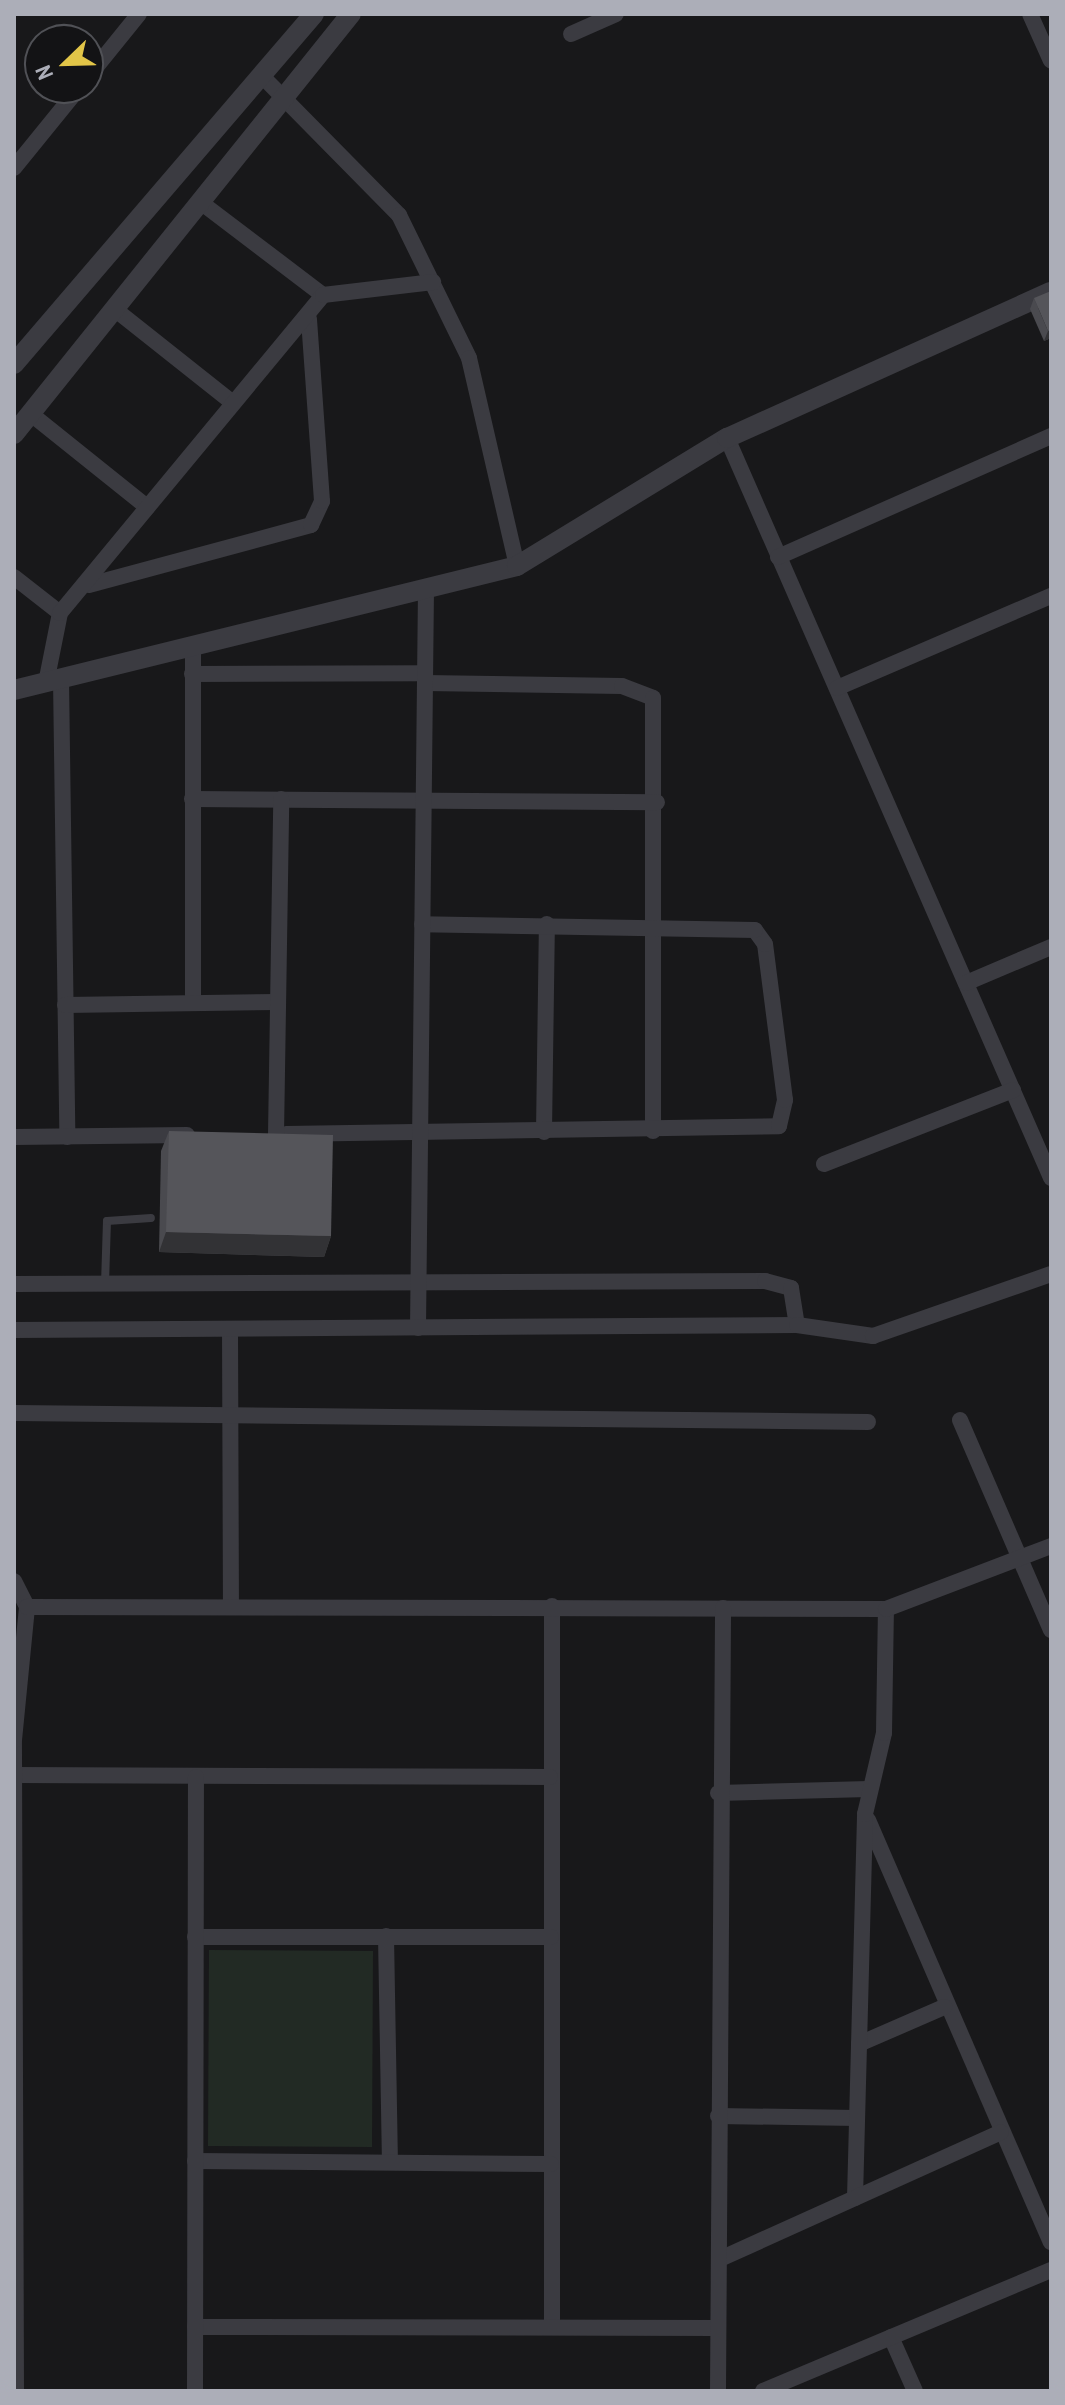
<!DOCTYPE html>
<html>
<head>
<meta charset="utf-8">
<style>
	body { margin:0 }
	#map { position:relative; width:1065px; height:2405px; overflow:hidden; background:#18181a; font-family:"Archivo Narrow",sans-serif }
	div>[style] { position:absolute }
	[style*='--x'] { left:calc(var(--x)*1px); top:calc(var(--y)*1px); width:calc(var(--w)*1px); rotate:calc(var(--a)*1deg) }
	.green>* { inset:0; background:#222a24 }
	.service>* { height:8px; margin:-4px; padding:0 4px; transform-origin:4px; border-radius:4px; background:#3b3b41 }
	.minor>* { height:16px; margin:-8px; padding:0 8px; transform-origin:8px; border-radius:8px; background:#3b3b41 }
	.tertiary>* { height:20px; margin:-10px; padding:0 10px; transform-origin:10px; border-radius:10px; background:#3b3b41 }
	.wall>* { inset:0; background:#4a4a4f }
	.shaded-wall>* { inset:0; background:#323235 }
	.building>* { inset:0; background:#55555a }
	span { translate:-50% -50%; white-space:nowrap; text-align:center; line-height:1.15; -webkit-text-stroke:7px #131315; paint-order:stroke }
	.frame { position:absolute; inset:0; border:16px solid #acaeb8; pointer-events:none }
	.north { position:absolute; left:24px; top:24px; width:80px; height:80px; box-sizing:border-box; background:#131315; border:2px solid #505156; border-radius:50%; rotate:247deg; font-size:22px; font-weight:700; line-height:32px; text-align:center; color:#acaeb8 }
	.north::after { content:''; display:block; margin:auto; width:28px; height:36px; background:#e2c548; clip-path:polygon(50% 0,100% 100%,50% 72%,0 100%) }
</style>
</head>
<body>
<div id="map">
	<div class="green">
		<i style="clip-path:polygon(209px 1950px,373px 1951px,372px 2147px,208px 2146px)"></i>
	</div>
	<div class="service">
		<i style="--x:105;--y:1284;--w:63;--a:-88.2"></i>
		<i style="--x:107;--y:1221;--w:44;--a:-3.9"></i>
	</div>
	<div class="minor">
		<i style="--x:1030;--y:14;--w:51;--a:65.9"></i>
		<i style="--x:571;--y:34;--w:49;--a:-24"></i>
		<i style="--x:261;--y:75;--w:197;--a:45.4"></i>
		<i style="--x:399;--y:215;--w:159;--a:63.9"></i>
		<i style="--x:469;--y:358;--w:213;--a:77"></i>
		<i style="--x:88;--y:77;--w:81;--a:-51"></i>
		<i style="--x:14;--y:168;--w:103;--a:-50.9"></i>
		<i style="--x:203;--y:204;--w:151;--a:37.2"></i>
		<i style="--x:117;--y:311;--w:148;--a:38.4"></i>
		<i style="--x:31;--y:414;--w:149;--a:38.7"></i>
		<i style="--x:727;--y:438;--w:808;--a:66.35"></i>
		<i style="--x:778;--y:557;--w:299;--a:-23.9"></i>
		<i style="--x:14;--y:577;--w:58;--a:38"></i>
		<i style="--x:89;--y:585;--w:230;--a:-15.1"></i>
		<i style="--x:311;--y:525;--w:26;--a:-65"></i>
		<i style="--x:322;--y:501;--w:183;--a:-94.1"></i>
		<i style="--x:192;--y:674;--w:233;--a:-0.2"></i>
		<i style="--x:61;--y:679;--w:458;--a:89.2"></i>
		<i style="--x:46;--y:683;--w:71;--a:-78.7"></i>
		<i style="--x:60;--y:613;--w:413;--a:-50.4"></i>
		<i style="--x:323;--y:295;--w:111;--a:-6.7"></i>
		<i style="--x:425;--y:683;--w:197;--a:0.9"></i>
		<i style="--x:622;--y:686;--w:33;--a:21"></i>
		<i style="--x:653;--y:698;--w:433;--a:90"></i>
		<i style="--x:837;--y:688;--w:233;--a:-23.3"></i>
		<i style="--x:192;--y:799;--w:465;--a:0.4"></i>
		<i style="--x:966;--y:983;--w:92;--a:-23"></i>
		<i style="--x:193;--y:1003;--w:356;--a:-90"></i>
		<i style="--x:65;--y:1005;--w:213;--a:-0.8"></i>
		<i style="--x:544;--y:1132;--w:208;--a:-89.2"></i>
		<i style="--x:286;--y:1134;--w:493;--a:-0.9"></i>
		<i style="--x:779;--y:1126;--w:27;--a:-77"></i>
		<i style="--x:785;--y:1100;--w:157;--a:-97.3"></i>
		<i style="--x:765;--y:944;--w:17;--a:-126"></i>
		<i style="--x:755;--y:930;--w:333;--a:-179"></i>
		<i style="--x:276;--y:1135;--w:336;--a:-89.1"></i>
		<i style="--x:14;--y:1137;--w:173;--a:-0.7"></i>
		<i style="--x:824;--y:1164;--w:203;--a:-21.4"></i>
		<i style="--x:14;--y:1284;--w:751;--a:-0.23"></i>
		<i style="--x:765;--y:1281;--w:27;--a:15"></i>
		<i style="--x:791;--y:1288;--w:37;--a:81"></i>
		<i style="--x:418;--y:1328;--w:738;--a:-89.38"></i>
		<i style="--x:230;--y:1329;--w:275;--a:89.8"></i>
		<i style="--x:14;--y:1330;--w:783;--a:-0.37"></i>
		<i style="--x:797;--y:1325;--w:77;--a:8.2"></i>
		<i style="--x:873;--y:1336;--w:188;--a:-19.2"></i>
		<i style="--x:14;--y:1413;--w:854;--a:0.6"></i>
		<i style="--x:960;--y:1420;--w:229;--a:66.6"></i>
		<i style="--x:14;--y:1581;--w:29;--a:63"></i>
		<i style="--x:552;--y:1606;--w:721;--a:90"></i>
		<i style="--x:14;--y:1775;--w:536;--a:0.21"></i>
		<i style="--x:718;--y:1793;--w:151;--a:-1.5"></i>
		<i style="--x:868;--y:1820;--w:460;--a:66.6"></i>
		<i style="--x:386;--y:1936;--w:226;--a:89"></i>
		<i style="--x:195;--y:1937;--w:356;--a:0"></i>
		<i style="--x:859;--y:2044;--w:93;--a:-23.5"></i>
		<i style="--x:718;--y:2116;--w:139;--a:0.8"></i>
		<i style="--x:195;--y:2161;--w:356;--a:0.5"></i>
		<i style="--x:855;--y:2198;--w:384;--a:-88.5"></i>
		<i style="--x:865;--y:1814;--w:83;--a:-76.8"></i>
		<i style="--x:884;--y:1733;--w:124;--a:-89.1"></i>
		<i style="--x:720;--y:2259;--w:308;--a:-24.3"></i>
		<i style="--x:195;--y:2327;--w:523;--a:0.11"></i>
		<i style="--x:891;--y:2337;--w:59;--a:66"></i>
		<i style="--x:16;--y:2391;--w:651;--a:-90.18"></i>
		<i style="--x:14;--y:1740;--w:134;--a:-84.4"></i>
		<i style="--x:27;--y:1607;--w:859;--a:0.13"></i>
		<i style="--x:886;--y:1609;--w:177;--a:-20.9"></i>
		<i style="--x:195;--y:2391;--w:614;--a:-89.91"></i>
		<i style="--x:718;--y:2391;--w:783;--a:-89.63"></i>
		<i style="--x:763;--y:2391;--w:312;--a:-22.8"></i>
	</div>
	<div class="tertiary">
		<i style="--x:14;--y:364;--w:461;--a:-49.4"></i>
		<i style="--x:14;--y:434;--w:538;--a:-51.26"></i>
		<i style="--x:14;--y:690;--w:518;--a:-13.85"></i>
		<i style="--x:517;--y:566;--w:246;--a:-31.4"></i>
		<i style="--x:727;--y:438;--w:355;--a:-24.3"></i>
	</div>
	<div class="wall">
		<i style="clip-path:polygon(1034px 298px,1051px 338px,1044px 341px,1030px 309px)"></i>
		<i style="clip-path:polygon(169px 1131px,331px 1236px,324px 1257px,159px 1252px,161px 1151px)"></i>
	</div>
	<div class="shaded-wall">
		<i style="clip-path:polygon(1051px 330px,1051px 338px,1044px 341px,1048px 331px)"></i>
		<i style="clip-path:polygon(166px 1232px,331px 1236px,324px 1257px,159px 1252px)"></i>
	</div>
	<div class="building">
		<i style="clip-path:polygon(1051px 291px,1051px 330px,1048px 331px,1034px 298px)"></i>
		<i style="clip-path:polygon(169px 1131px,333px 1135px,331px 1236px,166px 1232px)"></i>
	</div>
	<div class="frame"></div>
	<div class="north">N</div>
</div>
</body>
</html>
